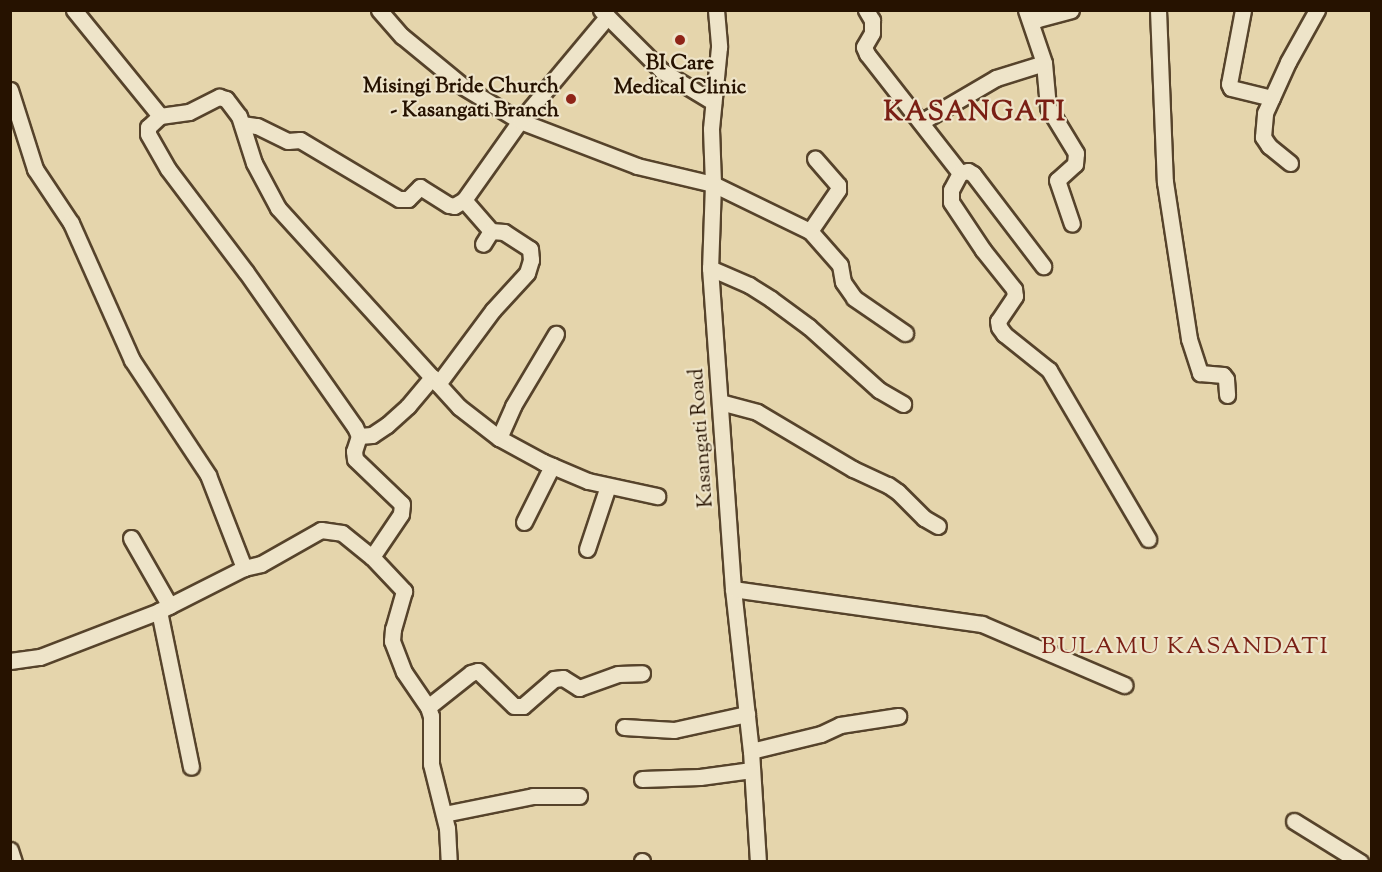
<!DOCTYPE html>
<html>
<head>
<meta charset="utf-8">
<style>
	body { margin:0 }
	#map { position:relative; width:1382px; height:872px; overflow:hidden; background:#e5d5ac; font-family:"Sorts Mill Goudy",serif }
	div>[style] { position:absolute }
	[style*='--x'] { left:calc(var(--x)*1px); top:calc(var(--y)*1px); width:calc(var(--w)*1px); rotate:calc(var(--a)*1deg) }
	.roads { filter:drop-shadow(2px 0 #56432b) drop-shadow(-2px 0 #56432b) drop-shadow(0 2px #56432b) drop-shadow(0 -2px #56432b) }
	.minor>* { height:15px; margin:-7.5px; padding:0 7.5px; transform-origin:7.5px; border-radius:7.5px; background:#eee4c9 }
	.dots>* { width:16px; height:16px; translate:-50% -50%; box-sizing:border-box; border:3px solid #eee4c9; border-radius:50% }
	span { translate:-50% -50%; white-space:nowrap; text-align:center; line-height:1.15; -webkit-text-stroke:4.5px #eee4c9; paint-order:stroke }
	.poi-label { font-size:21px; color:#261200; font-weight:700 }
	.right { translate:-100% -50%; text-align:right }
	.street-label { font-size:21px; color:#261200 }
	.quarter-label { font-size:24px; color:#7a1f14; letter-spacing:1.5px }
	.district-label { font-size:27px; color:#7a1f14; font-weight:700; letter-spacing:1.5px }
	.frame { position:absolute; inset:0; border:12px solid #261200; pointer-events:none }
</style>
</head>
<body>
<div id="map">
	<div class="roads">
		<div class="minor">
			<i style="--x:74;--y:10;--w:136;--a:50.9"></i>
			<i style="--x:160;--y:116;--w:16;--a:137"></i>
			<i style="--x:148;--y:127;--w:7;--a:90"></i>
			<i style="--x:148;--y:134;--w:40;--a:60.3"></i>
			<i style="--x:168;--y:169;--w:129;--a:52.9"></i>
			<i style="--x:246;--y:272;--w:189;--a:54.9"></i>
			<i style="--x:355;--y:427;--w:10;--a:66"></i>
			<i style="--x:359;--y:436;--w:16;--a:108"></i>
			<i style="--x:354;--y:451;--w:8;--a:83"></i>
			<i style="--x:355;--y:459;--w:65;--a:43.8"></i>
			<i style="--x:402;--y:504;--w:10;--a:96"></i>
			<i style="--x:401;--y:514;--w:52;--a:124"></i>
			<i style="--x:372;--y:557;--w:47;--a:46.7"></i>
			<i style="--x:404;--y:591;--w:40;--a:106"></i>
			<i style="--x:393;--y:629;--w:12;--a:95"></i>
			<i style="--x:392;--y:641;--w:33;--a:69"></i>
			<i style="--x:404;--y:672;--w:42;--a:55.6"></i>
			<i style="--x:428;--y:707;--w:9;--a:72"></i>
			<i style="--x:431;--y:716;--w:48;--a:90"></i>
			<i style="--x:431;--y:764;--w:66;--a:76"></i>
			<i style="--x:447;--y:828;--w:34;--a:87"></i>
			<i style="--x:379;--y:10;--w:35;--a:49"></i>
			<i style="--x:402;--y:36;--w:80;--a:39.4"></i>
			<i style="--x:464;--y:87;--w:66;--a:31.3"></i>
			<i style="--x:520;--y:121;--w:125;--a:21"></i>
			<i style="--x:637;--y:166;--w:78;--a:13.3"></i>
			<i style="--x:713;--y:184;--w:108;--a:25.9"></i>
			<i style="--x:810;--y:231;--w:45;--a:48.6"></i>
			<i style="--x:840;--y:265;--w:17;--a:80"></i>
			<i style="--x:843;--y:282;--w:19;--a:55"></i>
			<i style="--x:854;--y:298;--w:62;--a:34.5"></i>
			<i style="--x:601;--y:10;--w:86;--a:45"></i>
			<i style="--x:662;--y:71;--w:60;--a:31.3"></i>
			<i style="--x:716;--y:10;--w:37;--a:85"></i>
			<i style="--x:719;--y:47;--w:82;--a:95.6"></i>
			<i style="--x:711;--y:129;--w:55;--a:87.9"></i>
			<i style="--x:713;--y:184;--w:84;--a:92"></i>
			<i style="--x:710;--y:268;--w:322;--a:85.9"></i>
			<i style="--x:733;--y:589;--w:163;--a:83.7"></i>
			<i style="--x:751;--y:751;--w:111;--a:86.4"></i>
			<i style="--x:866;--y:10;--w:12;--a:59"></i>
			<i style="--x:872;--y:20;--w:13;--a:90"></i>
			<i style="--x:872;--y:33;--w:16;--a:120"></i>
			<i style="--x:864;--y:47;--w:8;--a:67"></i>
			<i style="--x:867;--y:54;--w:151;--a:52"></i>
			<i style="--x:1026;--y:10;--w:56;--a:71.2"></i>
			<i style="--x:1044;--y:63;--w:44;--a:84.8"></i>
			<i style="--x:1048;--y:107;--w:54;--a:58.7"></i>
			<i style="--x:1076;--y:153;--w:11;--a:95"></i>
			<i style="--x:1075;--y:164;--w:24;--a:138"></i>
			<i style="--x:1057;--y:180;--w:46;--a:71.2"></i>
			<i style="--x:1158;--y:10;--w:172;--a:87.7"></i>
			<i style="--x:1165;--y:182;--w:159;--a:81.3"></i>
			<i style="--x:1189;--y:339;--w:36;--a:72"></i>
			<i style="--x:1200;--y:373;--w:23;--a:5"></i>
			<i style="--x:1223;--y:375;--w:5;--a:53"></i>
			<i style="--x:1226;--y:379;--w:16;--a:86"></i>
			<i style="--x:1243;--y:10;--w:75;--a:100.7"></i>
			<i style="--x:1229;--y:84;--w:4;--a:63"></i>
			<i style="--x:1231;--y:88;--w:42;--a:13.7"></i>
			<i style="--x:1028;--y:14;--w:11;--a:27"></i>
			<i style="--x:1038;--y:19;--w:34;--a:-15"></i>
			<i style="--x:10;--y:90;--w:83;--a:72.4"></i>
			<i style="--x:35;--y:169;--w:65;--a:56.3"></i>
			<i style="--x:71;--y:223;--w:150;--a:66"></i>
			<i style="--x:132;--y:360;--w:138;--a:56.5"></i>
			<i style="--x:208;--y:475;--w:100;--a:68.8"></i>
			<i style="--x:160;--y:116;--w:29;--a:-8"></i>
			<i style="--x:189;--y:112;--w:34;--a:-27"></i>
			<i style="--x:219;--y:97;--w:7;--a:16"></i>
			<i style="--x:226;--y:99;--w:21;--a:53"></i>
			<i style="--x:239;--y:116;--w:49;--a:72.3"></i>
			<i style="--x:254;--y:163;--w:51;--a:61.9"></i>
			<i style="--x:278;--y:208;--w:269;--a:47.7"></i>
			<i style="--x:459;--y:407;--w:51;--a:37.8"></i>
			<i style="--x:499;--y:438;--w:50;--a:28.6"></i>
			<i style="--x:543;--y:462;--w:49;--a:22.9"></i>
			<i style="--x:588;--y:481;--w:71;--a:12.3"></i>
			<i style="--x:921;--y:122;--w:87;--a:-30.4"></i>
			<i style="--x:996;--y:78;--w:50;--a:-17.4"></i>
			<i style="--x:242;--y:124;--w:15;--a:8"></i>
			<i style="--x:257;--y:126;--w:34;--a:26"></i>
			<i style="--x:288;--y:141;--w:12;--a:-5"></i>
			<i style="--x:300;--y:140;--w:115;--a:30.8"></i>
			<i style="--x:399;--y:199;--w:9;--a:0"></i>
			<i style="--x:408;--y:199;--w:17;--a:-45"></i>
			<i style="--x:420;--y:187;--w:34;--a:32"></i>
			<i style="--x:449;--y:205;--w:5;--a:11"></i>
			<i style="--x:454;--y:206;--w:12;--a:-31"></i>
			<i style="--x:464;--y:200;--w:97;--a:-54.7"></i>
			<i style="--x:520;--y:121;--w:136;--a:-50.1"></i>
			<i style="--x:1290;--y:163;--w:27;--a:-141"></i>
			<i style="--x:1269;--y:146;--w:11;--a:-124"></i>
			<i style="--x:1263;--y:137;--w:24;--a:-85"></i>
			<i style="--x:1265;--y:113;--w:56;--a:-65.7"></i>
			<i style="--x:1288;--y:62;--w:60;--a:-60.9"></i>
			<i style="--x:960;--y:173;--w:19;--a:118"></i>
			<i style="--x:951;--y:190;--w:12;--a:90"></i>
			<i style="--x:951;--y:202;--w:58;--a:56.3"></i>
			<i style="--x:983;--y:250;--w:50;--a:51.5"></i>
			<i style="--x:1014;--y:289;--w:7;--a:82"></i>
			<i style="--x:1015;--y:296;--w:30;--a:124"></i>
			<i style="--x:998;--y:321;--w:6;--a:81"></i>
			<i style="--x:999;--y:327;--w:9;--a:54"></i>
			<i style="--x:1004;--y:334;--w:58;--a:38.7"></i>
			<i style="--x:1049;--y:370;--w:196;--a:59.6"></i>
			<i style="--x:960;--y:173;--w:8;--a:-14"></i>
			<i style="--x:968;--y:171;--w:6;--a:31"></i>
			<i style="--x:973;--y:174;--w:116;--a:52.7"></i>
			<i style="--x:464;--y:200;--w:41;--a:48.9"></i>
			<i style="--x:491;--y:231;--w:15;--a:122"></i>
			<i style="--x:810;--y:231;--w:50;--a:-55.7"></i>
			<i style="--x:838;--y:190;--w:5;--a:-90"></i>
			<i style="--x:838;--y:185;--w:35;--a:-131"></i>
			<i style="--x:710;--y:268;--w:43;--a:23.6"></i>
			<i style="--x:749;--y:285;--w:26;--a:32"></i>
			<i style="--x:771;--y:299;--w:47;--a:36.4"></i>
			<i style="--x:809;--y:327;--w:94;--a:42"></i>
			<i style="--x:879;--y:390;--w:28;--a:30"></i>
			<i style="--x:438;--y:384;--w:92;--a:-53.4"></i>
			<i style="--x:493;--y:310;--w:50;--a:-47.4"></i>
			<i style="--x:527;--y:273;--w:14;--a:-73"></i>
			<i style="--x:531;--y:260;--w:11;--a:-95"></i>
			<i style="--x:530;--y:249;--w:31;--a:-147"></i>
			<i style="--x:504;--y:232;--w:13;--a:-176"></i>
			<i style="--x:720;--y:402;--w:38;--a:15"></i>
			<i style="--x:757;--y:412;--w:112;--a:30.7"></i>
			<i style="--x:853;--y:469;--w:38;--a:25"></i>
			<i style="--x:888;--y:485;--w:12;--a:35"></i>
			<i style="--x:898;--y:492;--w:37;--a:45"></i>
			<i style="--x:924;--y:518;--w:16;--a:30"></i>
			<i style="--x:359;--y:436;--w:13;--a:-4"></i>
			<i style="--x:372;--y:435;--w:18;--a:-34"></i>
			<i style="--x:387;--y:425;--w:28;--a:-42"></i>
			<i style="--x:408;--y:406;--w:38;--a:-50"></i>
			<i style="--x:499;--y:438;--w:35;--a:-66"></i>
			<i style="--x:513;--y:406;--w:84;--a:-59.2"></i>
			<i style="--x:524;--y:522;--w:63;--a:-63.4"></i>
			<i style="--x:131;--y:538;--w:78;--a:60.2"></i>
			<i style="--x:587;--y:549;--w:66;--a:-71.6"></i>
			<i style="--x:733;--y:589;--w:251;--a:8"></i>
			<i style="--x:982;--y:624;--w:155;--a:23.2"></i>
			<i style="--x:159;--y:611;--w:159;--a:78.4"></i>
			<i style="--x:10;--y:661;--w:30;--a:-8"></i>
			<i style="--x:40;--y:657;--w:128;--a:-21.1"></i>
			<i style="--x:159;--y:611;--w:95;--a:-26.8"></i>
			<i style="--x:244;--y:568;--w:17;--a:-13"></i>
			<i style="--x:261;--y:564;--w:69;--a:-29.5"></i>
			<i style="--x:321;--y:530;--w:21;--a:8"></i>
			<i style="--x:342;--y:533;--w:38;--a:39"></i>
			<i style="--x:428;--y:707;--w:55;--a:-38.3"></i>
			<i style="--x:471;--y:673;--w:7;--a:-16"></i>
			<i style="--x:478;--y:671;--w:50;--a:44.2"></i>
			<i style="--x:514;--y:706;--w:9;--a:0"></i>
			<i style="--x:523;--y:706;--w:41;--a:-41.1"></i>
			<i style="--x:554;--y:679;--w:9;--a:-6"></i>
			<i style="--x:563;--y:678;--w:19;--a:32"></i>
			<i style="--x:579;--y:688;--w:41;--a:-19.7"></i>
			<i style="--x:618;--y:674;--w:24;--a:-2"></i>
			<i style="--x:624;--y:727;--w:50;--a:3.4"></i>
			<i style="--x:674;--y:730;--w:75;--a:-12.4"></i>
			<i style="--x:751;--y:751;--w:72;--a:-13.7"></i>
			<i style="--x:821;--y:734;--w:21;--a:-25"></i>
			<i style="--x:840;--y:725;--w:59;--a:-8.8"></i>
			<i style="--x:642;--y:779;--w:58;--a:-2"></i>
			<i style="--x:700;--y:777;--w:52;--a:-7.7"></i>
			<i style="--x:444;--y:814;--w:91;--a:-11.4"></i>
			<i style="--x:533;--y:796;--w:46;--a:0"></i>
			<i style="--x:1294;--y:821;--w:78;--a:31.8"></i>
			<i style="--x:10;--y:850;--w:13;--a:72"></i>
			<i style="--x:642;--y:862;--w:1;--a:-90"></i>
		</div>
	</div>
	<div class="dots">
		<i style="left:680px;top:40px;background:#8f2418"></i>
		<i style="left:571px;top:99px;background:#8f2418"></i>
	</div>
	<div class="poi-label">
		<span style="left:680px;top:76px">BI Care<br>Medical Clinic</span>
		<span class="right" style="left:559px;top:99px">Misingi Bride Church<br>- Kasangati Branch</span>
	</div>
	<div class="street-label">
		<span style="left:702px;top:438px;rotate:-94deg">Kasangati Road</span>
	</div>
	<div class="quarter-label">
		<span style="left:1185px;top:648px">BULAMU KASANDATI</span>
	</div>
	<div class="district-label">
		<span style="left:975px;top:114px">KASANGATI</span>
	</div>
	<div class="frame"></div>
</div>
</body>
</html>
